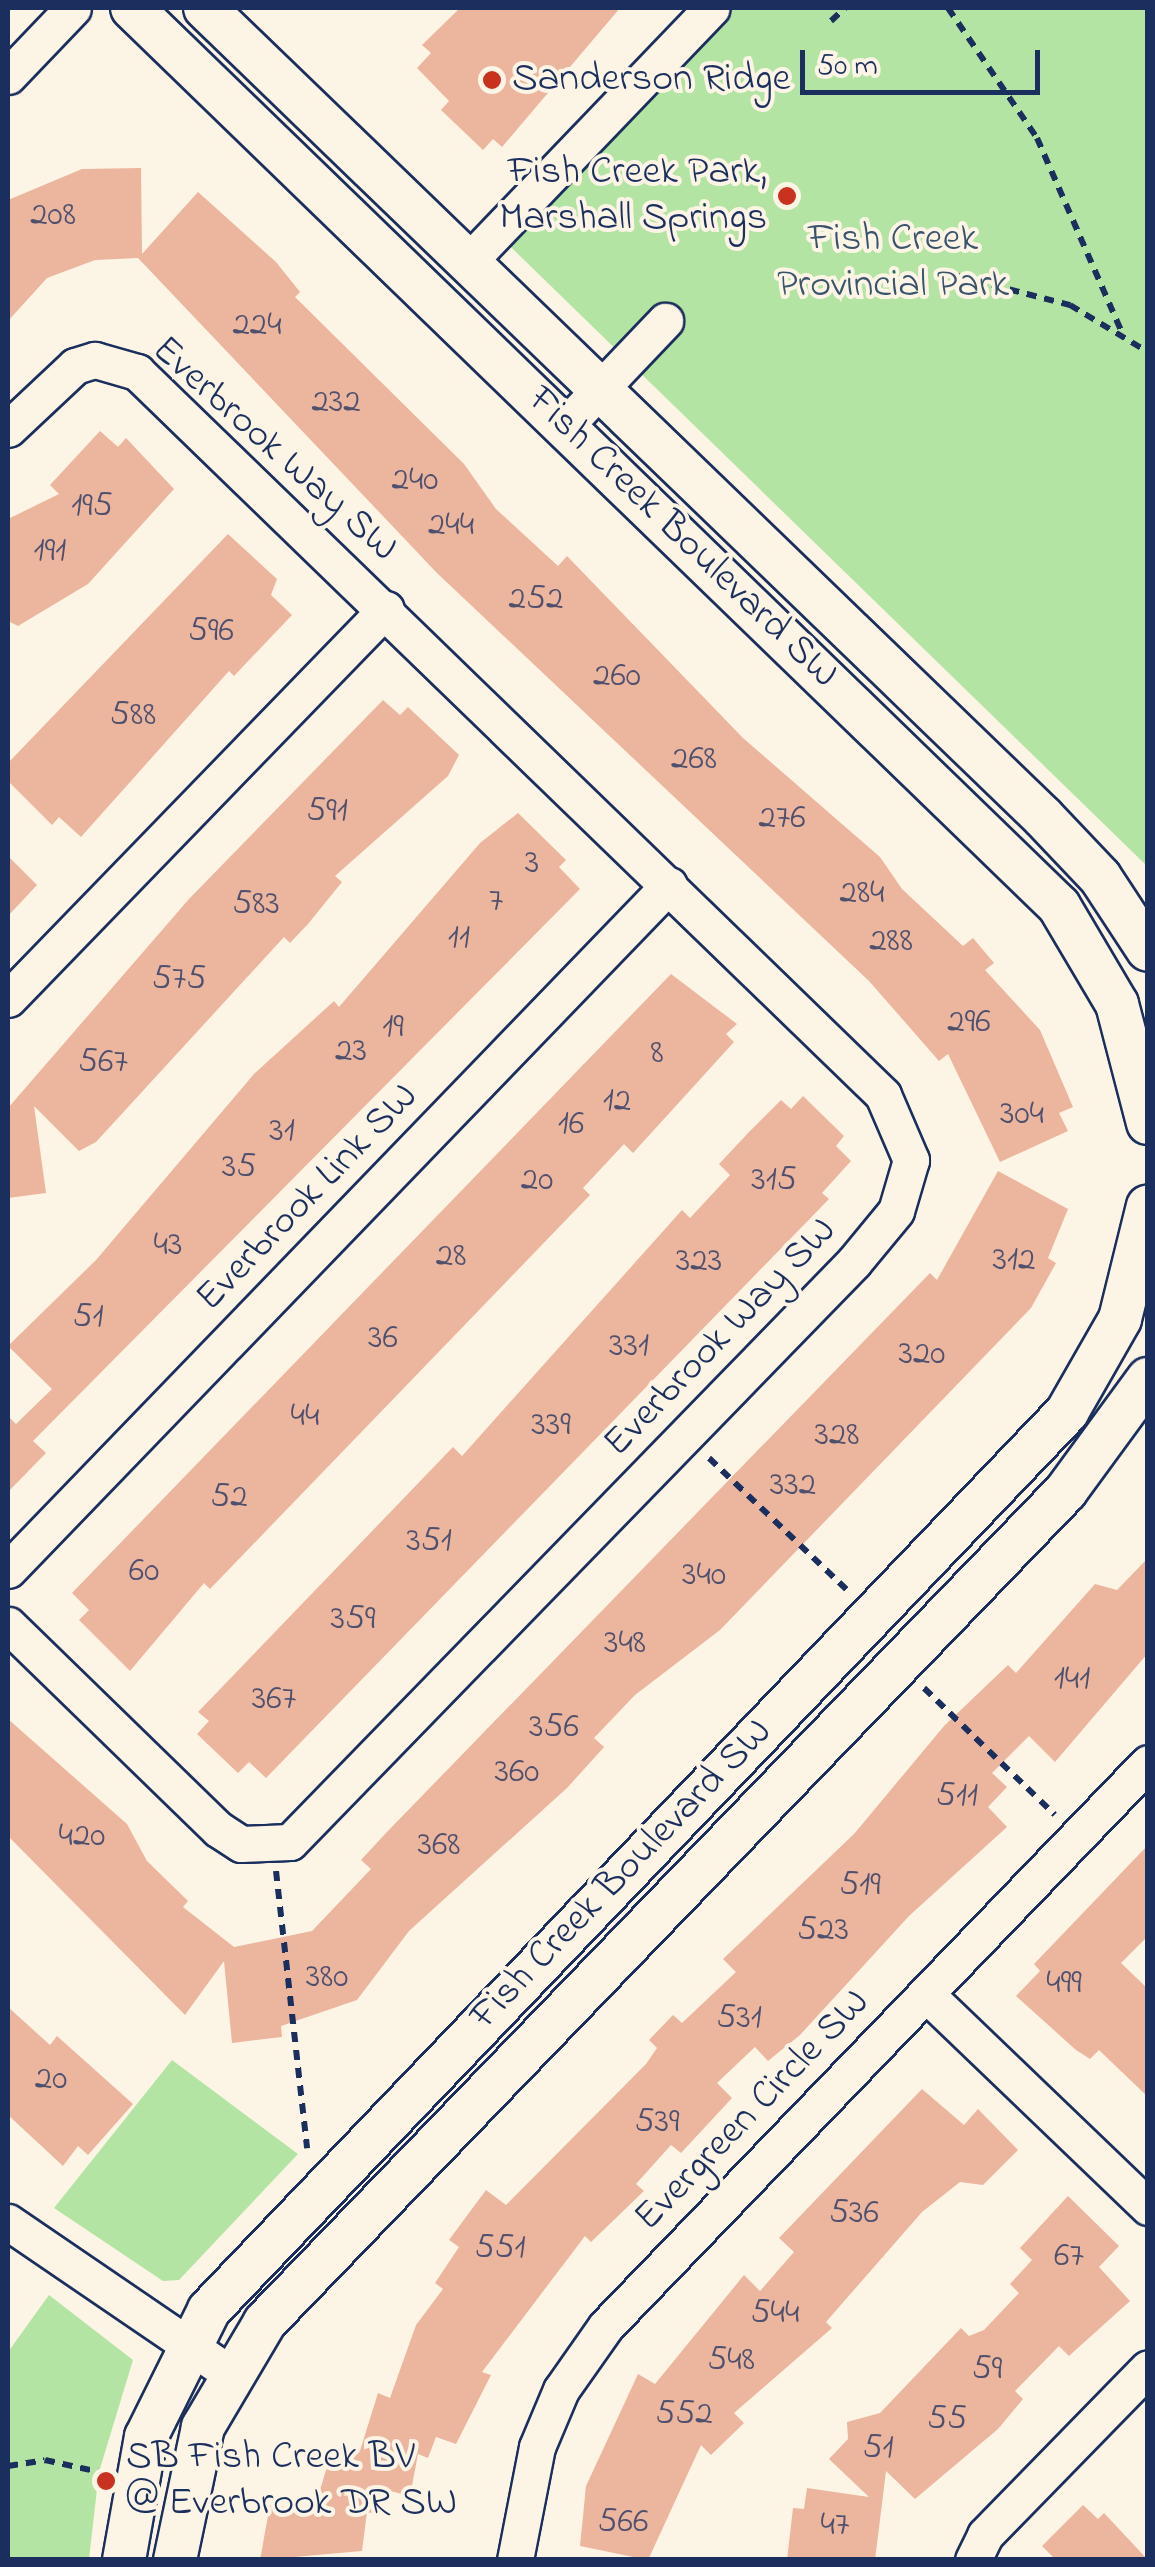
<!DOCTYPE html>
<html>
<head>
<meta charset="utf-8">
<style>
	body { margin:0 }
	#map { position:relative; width:1155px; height:2567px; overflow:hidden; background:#fcf5e5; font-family:"Indie Flower",sans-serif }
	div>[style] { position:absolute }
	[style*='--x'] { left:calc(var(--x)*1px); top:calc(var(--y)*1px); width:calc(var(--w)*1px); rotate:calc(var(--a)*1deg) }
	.green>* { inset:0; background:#b4e4a3 }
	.building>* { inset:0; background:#ebb59e }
	.path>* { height:6px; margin-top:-3px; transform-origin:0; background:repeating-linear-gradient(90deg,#1b2f5e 0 10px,transparent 0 18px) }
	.roads { filter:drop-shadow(2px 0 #1b2f5e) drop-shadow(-2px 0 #1b2f5e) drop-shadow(0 2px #1b2f5e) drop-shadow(0 -2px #1b2f5e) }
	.minor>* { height:35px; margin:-17.5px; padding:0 17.5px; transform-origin:17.5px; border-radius:17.5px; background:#fcf5e5 }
	.major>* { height:42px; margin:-21px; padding:0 21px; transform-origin:21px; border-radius:21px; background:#fcf5e5 }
	.dots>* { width:28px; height:28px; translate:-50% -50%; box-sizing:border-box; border:5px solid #fcf5e5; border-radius:50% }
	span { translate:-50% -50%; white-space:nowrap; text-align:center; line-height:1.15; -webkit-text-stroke:8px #fcf5e5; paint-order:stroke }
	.number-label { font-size:35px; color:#4f506e }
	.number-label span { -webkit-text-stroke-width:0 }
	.poi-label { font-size:40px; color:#1b2f5e }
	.left { translate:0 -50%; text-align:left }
	.right { translate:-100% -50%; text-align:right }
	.park-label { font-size:40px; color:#3a536c }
	.street-label { font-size:40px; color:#1b2f5e }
	.frame { position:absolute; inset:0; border:10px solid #1b2f5e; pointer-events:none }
	.scale { position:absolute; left:800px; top:50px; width:240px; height:45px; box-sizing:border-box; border:5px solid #1b2f5e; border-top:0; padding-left:12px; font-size:30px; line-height:35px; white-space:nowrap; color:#1b2f5e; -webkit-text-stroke:8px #fcf5e5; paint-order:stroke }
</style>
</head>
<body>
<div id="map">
	<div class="green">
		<i style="clip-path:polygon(685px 8px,1147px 8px,1147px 866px,482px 219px)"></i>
		<i style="clip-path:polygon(172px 2060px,298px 2154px,179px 2280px,163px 2281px,54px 2208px)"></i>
		<i style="clip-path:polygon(49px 2295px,133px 2360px,99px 2472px,89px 2559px,8px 2559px,8px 2352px)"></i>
	</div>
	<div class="building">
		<i style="clip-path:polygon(460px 8px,620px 8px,502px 147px,493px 139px,483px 150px,441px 110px,449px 101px,417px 68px,431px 53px,422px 45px)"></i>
		<i style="clip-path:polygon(141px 168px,142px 254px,198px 192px,276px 262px,300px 292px,295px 297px,464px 464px,496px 509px,558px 566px,567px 556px,743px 738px,880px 857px,902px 889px,963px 946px,973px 938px,994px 963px,985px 970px,1040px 1030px,1073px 1107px,1059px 1113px,1068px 1131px,1000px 1162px,948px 1054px,939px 1061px,869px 981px,437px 573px,138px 258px,95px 260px,47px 278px,8px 321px,8px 200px,82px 169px)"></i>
		<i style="clip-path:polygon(100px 431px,118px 447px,126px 438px,174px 489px,88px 584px,18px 626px,8px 621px,8px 519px,59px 494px,50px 485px)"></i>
		<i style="clip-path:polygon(228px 534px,277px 579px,271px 595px,292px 615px,234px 676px,229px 671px,81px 837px,59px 817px,52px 825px,8px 781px,8px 763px)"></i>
		<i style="clip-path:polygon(383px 700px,400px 715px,408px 707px,459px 755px,448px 776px,335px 876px,342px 882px,308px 924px,290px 943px,284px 937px,96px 1142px,79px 1151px,34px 1106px,46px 1193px,8px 1198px,8px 1108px,189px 899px)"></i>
		<i style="clip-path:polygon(518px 813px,566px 860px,559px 867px,580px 889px,33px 1441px,46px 1453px,8px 1492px,8px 1416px,16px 1424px,52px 1389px,8px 1346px,96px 1260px,254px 1074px,334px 1001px,339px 1007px,480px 843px)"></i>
		<i style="clip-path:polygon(8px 856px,37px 885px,8px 916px)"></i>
		<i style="clip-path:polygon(671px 974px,737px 1024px,726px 1034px,734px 1042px,633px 1153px,624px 1144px,583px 1188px,590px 1195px,210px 1589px,204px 1583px,130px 1671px,79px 1620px,89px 1610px,72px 1593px)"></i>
		<i style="clip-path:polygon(803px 1096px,844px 1136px,836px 1146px,851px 1161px,822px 1193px,829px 1199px,266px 1778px,249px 1762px,238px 1773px,197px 1734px,209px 1721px,198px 1712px,453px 1447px,462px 1456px,682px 1210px,690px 1218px,730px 1175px,719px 1164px,750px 1131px,781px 1100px,791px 1109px)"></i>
		<i style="clip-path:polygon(998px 1171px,1068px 1209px,1048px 1258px,1056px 1263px,1031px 1308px,720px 1630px,635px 1695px,594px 1738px,604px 1747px,567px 1788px,409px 1931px,357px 2000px,281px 2026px,282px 2037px,232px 2043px,224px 1961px,185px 2015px,8px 1836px,8px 1719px,127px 1824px,147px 1861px,188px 1901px,183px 1907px,234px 1947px,312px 1931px,371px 1869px,361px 1860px,385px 1834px,930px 1273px,937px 1280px)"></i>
		<i style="clip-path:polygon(1148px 1558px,1148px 1653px,1055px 1762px,1029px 1736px,992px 1773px,1007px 1787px,988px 1807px,1007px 1827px,909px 1916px,800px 2035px,768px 2061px,755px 2047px,717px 2083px,732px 2098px,681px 2153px,671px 2145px,636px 2184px,644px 2191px,591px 2242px,585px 2236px,482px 2372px,491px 2375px,456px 2444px,436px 2437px,428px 2458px,418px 2454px,410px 2496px,390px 2491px,377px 2514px,367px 2512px,362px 2551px,260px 2560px,270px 2505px,314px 2510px,330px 2457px,340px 2460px,344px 2447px,360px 2451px,378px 2393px,390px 2398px,416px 2325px,443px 2289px,435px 2283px,459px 2247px,449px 2240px,486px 2190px,506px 2205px,646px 2064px,657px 2048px,649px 2040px,673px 2015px,682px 2023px,736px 1972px,723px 1959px,854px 1834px,944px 1726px,1008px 1665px,1016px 1673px,1095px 1584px,1117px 1590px)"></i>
		<i style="clip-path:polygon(1148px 1845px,1148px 1936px,1121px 1963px,1148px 1989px,1148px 2097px,1099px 2050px,1090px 2059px,1076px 2050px,1016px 1996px,1040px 1971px,1034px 1964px)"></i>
		<i style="clip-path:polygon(8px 2007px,50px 2045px,57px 2036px,133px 2104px,88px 2155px,78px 2146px,63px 2166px,8px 2115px)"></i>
		<i style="clip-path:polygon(922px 2089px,964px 2125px,978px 2109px,1018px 2150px,983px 2185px,960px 2182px,922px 2212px,826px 2322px,832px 2328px,734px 2413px,744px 2423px,711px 2455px,701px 2445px,648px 2560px,580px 2546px,586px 2486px,638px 2374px,655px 2384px,744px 2275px,760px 2291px,794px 2252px,779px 2238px)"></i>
		<i style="clip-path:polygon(1068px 2196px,1119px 2246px,1099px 2267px,1130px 2301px,1069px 2356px,1059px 2346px,1015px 2391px,1023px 2399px,998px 2429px,915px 2499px,886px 2471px,875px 2560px,787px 2560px,793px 2508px,804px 2509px,807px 2488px,869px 2497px,829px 2459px,848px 2439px,847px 2422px,880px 2413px,961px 2328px,969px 2336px,984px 2330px,1019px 2293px,1010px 2284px,1032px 2260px,1020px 2248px)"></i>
		<i style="clip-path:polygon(1083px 2505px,1098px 2519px,1104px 2513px,1148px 2560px,1056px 2560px,1042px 2546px)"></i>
	</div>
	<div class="path">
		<i style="--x:948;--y:8;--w:158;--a:55.6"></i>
		<i style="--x:1037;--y:138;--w:210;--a:66.4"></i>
		<i style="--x:831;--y:21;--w:19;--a:-43"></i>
		<i style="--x:957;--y:276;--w:117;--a:14.4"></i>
		<i style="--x:1070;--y:305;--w:91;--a:31.1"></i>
		<i style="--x:709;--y:1458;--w:191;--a:43.7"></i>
		<i style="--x:924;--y:1688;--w:182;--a:44.1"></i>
		<i style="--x:276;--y:1871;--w:279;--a:83.6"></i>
		<i style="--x:8;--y:2466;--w:37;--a:-9"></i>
		<i style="--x:45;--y:2460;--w:55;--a:12.5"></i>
	</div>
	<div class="roads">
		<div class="minor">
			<i style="--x:8;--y:76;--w:94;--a:-46.3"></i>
			<i style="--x:468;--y:262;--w:352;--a:-46.2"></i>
			<i style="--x:566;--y:425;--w:144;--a:-46.4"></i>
			<i style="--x:8;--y:429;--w:92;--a:-43.2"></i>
			<i style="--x:75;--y:366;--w:21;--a:-17"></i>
			<i style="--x:95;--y:360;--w:44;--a:15.9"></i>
			<i style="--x:137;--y:372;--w:1039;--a:44.1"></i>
			<i style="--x:883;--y:1095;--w:71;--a:66.7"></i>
			<i style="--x:911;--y:1160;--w:53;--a:106.4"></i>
			<i style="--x:896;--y:1211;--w:66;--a:129.5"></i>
			<i style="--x:854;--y:1262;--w:809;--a:134.2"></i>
			<i style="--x:290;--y:1842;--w:49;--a:177.7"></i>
			<i style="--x:241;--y:1844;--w:27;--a:-147"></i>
			<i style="--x:218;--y:1829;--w:293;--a:-135.8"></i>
			<i style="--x:8;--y:999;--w:543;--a:-45.9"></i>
			<i style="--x:8;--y:1570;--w:952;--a:-46.02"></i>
			<i style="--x:926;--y:1994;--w:308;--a:43.8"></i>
			<i style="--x:8;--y:2222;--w:268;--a:34.3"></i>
			<i style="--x:515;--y:2560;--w:115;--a:-79"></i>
			<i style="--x:537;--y:2447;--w:62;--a:-67.2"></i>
			<i style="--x:561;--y:2390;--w:78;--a:-54.9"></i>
			<i style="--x:606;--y:2326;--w:781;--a:-46.09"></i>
			<i style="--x:973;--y:2560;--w:28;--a:-64"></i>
			<i style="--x:985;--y:2535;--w:233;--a:-45.7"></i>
		</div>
		<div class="major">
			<i style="--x:132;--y:8;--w:1291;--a:44.09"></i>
			<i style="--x:1059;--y:906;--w:114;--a:59.4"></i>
			<i style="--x:1117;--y:1004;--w:123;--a:75.4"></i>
			<i style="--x:205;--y:8;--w:1165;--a:43.99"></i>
			<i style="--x:1043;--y:817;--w:83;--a:46.5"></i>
			<i style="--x:1100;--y:877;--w:87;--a:56.7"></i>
			<i style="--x:124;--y:2560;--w:125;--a:-79.9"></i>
			<i style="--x:146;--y:2437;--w:142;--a:-63.6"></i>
			<i style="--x:209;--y:2310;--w:1242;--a:-46.3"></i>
			<i style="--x:1067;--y:1412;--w:107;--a:-60.3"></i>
			<i style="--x:1120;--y:1319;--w:116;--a:-76.1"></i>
			<i style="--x:175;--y:2560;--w:136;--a:-78.1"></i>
			<i style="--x:203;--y:2427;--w:122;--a:-59.4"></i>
			<i style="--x:265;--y:2322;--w:1154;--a:-46.05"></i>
			<i style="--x:1066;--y:1491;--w:139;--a:-53.8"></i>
		</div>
	</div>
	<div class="dots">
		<i style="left:492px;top:80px;background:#c8321e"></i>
		<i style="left:787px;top:196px;background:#c8321e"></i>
		<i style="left:106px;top:2481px;background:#c8321e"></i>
	</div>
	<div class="number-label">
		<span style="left:53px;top:216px">208</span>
		<span style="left:257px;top:326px">224</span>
		<span style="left:336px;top:403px">232</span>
		<span style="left:415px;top:481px">240</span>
		<span style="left:92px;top:507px">195</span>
		<span style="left:451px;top:526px">244</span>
		<span style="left:50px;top:552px">191</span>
		<span style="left:536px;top:600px">252</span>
		<span style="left:211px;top:632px">596</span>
		<span style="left:617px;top:677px">260</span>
		<span style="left:133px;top:716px">588</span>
		<span style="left:694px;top:760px">268</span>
		<span style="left:327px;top:812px">591</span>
		<span style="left:782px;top:819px">276</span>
		<span style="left:532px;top:864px">3</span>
		<span style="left:862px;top:894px">284</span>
		<span style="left:496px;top:902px">7</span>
		<span style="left:256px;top:905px">583</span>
		<span style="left:459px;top:939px">11</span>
		<span style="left:891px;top:942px">288</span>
		<span style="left:179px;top:980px">575</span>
		<span style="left:969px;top:1023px">296</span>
		<span style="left:393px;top:1028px">19</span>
		<span style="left:351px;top:1052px">23</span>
		<span style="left:657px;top:1054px">8</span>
		<span style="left:103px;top:1063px">567</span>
		<span style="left:617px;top:1102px">12</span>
		<span style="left:1022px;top:1115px">304</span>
		<span style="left:571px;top:1125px">16</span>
		<span style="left:282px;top:1132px">31</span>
		<span style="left:239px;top:1168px">35</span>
		<span style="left:537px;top:1181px">20</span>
		<span style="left:774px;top:1181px">315</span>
		<span style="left:168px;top:1246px">43</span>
		<span style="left:451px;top:1257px">28</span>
		<span style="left:1014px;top:1261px">312</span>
		<span style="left:699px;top:1262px">323</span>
		<span style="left:88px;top:1318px">51</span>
		<span style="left:383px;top:1339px">36</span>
		<span style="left:629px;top:1347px">331</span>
		<span style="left:922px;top:1355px">320</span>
		<span style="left:305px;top:1417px">44</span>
		<span style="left:551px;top:1426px">339</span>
		<span style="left:837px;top:1436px">328</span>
		<span style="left:793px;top:1486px">332</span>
		<span style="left:229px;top:1498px">52</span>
		<span style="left:429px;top:1542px">351</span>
		<span style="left:144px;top:1572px">60</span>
		<span style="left:704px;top:1576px">340</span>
		<span style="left:353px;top:1620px">359</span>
		<span style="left:625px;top:1644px">348</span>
		<span style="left:1072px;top:1680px">141</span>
		<span style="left:274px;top:1700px">367</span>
		<span style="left:554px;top:1728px">356</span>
		<span style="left:517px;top:1773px">360</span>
		<span style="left:957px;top:1797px">511</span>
		<span style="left:82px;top:1837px">420</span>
		<span style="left:439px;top:1846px">368</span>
		<span style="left:860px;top:1886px">519</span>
		<span style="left:823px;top:1931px">523</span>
		<span style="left:327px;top:1978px">380</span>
		<span style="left:1064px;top:1984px">499</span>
		<span style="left:739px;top:2019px">531</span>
		<span style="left:51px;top:2080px">20</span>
		<span style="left:657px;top:2123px">539</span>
		<span style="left:854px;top:2214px">536</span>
		<span style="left:500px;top:2249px">551</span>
		<span style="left:1069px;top:2257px">67</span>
		<span style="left:775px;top:2314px">544</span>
		<span style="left:731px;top:2361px">548</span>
		<span style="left:987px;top:2370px">59</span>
		<span style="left:684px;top:2415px">552</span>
		<span style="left:947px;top:2420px">55</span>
		<span style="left:878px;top:2449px">51</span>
		<span style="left:623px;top:2523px">566</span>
		<span style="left:835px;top:2526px">47</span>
	</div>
	<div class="poi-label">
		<span class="left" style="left:512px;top:80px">Sanderson Ridge</span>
		<span class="right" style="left:767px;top:196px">Fish Creek Park,<br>Marshall Springs</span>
		<span class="left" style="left:126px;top:2481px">SB Fish Creek BV<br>@ Everbrook DR SW</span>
	</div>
	<div class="park-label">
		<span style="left:893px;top:263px">Fish Creek<br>Provincial Park</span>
	</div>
	<div class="street-label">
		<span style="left:274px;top:450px;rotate:42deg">Everbrook Way SW</span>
		<span style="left:682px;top:538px;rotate:44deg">Fish Creek Boulevard SW</span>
		<span style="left:308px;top:1198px;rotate:-46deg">Everbrook Link SW</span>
		<span style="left:721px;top:1338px;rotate:-46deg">Everbrook Way SW</span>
		<span style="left:622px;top:1875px;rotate:-46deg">Fish Creek Boulevard SW</span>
		<span style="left:753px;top:2111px;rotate:-46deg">Evergreen Circle SW</span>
	</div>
	<div class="frame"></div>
	<div class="scale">50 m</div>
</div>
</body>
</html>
